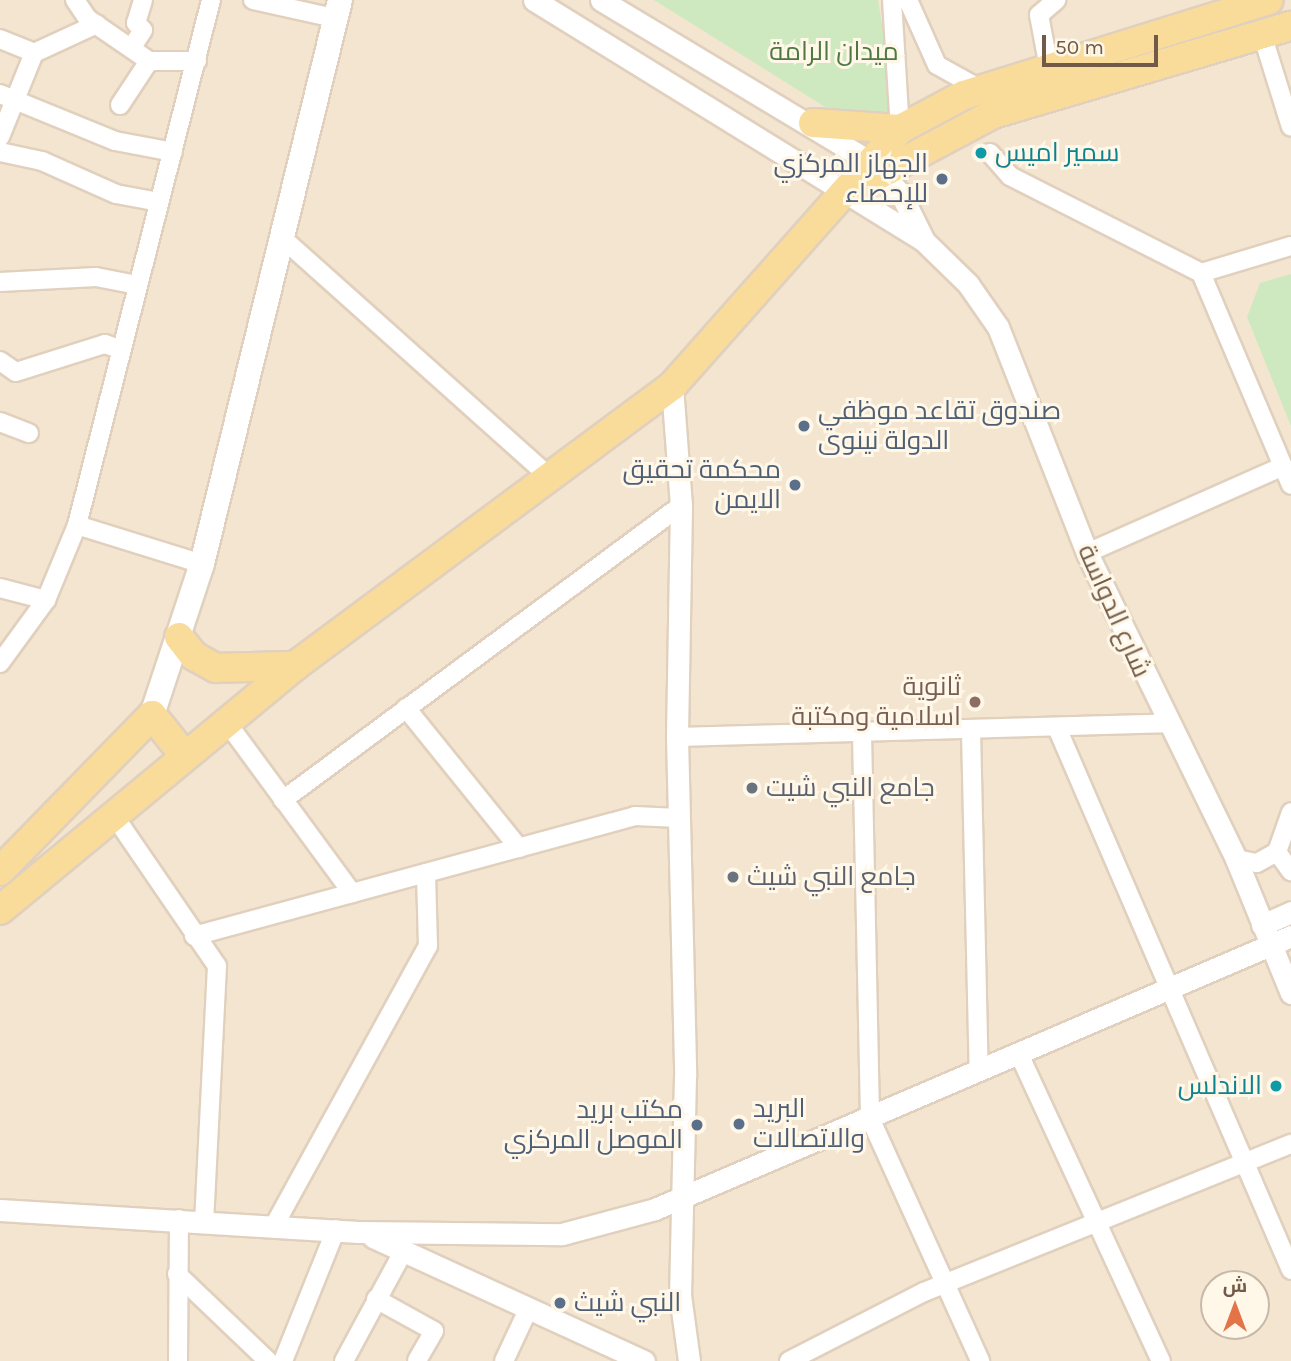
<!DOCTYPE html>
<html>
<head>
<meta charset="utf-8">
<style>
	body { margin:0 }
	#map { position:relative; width:1291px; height:1361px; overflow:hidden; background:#fcf3e1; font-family:Karla,Cairo,sans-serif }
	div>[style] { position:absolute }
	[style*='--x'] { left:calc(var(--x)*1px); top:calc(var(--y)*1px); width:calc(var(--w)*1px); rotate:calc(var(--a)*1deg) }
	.residential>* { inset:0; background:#f3e5d0 }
	.green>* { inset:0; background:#cee9c0 }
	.roads { filter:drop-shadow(2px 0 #e0d0bd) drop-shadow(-2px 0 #e0d0bd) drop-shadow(0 2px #e0d0bd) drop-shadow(0 -2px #e0d0bd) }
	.minor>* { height:18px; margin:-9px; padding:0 9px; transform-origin:9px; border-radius:9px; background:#fff }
	.tertiary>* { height:21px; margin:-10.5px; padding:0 10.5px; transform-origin:10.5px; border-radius:10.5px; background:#fff }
	.secondary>* { height:24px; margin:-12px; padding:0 12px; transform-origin:12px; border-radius:12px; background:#fff }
	.primary>* { height:28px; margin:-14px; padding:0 14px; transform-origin:14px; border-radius:14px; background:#fadc9a }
	.dots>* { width:19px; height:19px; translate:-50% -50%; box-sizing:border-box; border:4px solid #fff7e7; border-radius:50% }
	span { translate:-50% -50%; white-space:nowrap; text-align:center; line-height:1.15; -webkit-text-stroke:6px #fff7e7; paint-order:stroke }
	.park-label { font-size:26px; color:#4e7841 }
	.culture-label { font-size:26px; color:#0d838f }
	.left { translate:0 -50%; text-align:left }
	.right { translate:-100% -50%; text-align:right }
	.service-label { font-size:26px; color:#4e5e75 }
	.street-label { font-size:26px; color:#725a49 }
	.education-label { font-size:26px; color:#785e54 }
	.worship-label { font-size:26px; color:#5b616d }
	.north { position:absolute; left:1200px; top:1270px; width:70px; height:70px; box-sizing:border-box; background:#fff7e7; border:2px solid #c7b8a8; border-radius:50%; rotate:0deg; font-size:19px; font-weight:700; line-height:28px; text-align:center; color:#725a49 }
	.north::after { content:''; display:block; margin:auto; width:24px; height:32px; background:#e47448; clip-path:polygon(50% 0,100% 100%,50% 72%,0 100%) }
	.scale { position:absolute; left:1042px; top:35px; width:116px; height:32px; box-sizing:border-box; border:4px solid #725a49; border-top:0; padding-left:9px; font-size:21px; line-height:24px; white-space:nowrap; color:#725a49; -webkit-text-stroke:5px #fff7e7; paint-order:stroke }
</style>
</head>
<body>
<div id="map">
	<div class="residential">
		<i style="clip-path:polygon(evenodd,0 0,1291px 0,1291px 1361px,0 1361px,0 0,1214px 1284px,1256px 1284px,1256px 1326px,1214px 1326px,1214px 1284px)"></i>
	</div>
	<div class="green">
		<i style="clip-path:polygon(654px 0,878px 0,895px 104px,886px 116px,830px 110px)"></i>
		<i style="clip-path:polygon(1291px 274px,1291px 426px,1247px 317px,1260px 283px)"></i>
	</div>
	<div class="roads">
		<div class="minor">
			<i style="--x:75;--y:0;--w:23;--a:56"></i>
			<i style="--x:88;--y:19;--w:74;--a:34.5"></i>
			<i style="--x:149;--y:61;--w:48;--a:0"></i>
			<i style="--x:253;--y:0;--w:83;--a:12.5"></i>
			<i style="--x:892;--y:0;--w:129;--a:86.5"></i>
			<i style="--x:908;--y:0;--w:71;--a:66"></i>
			<i style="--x:937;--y:65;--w:49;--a:29.2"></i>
			<i style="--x:1262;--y:34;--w:97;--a:72.7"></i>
			<i style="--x:0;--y:39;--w:37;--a:22"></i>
			<i style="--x:34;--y:53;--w:69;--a:-24.7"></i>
			<i style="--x:132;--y:47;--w:20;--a:-57"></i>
			<i style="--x:143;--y:30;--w:10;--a:-135"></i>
			<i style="--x:136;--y:23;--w:24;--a:-73"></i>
			<i style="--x:1049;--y:68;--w:54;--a:-100.7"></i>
			<i style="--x:1039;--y:15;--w:23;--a:-41"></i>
			<i style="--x:0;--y:94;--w:124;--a:22.2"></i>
			<i style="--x:115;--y:141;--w:59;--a:10.7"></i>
			<i style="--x:120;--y:105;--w:53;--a:-56.6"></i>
			<i style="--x:0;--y:137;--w:91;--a:-68"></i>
			<i style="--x:0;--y:152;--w:43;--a:12.1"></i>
			<i style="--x:42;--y:161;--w:81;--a:24"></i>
			<i style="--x:116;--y:194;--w:44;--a:10.5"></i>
			<i style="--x:990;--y:153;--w:30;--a:49"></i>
			<i style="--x:1010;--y:176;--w:214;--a:26.9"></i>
			<i style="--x:1201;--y:273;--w:230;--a:67"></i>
			<i style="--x:280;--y:236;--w:365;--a:41.8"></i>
			<i style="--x:1201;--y:273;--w:94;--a:-16.7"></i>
			<i style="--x:0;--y:282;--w:96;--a:-3"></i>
			<i style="--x:96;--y:277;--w:42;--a:11"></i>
			<i style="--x:0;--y:361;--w:19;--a:35"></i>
			<i style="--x:16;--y:372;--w:93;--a:-17.5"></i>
			<i style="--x:105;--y:344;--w:15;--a:20"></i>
			<i style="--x:0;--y:422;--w:31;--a:21"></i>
			<i style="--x:77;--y:525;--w:131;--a:17.3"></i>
			<i style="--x:1087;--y:553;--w:214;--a:-23.9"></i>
			<i style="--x:0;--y:588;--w:48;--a:14.6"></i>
			<i style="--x:0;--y:663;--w:78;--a:-53.9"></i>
			<i style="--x:46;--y:600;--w:81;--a:-67.5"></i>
			<i style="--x:77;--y:525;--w:542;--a:-75.68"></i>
			<i style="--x:406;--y:708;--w:180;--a:51.1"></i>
			<i style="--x:228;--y:724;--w:210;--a:53.7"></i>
			<i style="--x:1058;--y:730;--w:588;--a:66.66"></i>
			<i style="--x:971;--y:731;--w:340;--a:88.7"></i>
			<i style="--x:862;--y:734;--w:384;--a:88.8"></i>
			<i style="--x:870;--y:1118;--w:267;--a:65.6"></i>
			<i style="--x:677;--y:737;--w:488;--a:-1.6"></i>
			<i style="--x:283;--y:800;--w:495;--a:-36.5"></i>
			<i style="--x:113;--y:814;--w:184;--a:55.6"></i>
			<i style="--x:217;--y:966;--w:254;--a:92.9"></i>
			<i style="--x:1277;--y:852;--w:24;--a:54"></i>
			<i style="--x:1236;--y:859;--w:21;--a:11"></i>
			<i style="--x:1257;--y:863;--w:23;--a:-29"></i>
			<i style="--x:1277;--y:852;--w:42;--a:-70.7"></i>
			<i style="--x:194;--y:936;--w:457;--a:-15.2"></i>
			<i style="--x:635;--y:816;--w:44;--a:2.6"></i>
			<i style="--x:1019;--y:1054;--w:338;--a:65.2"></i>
			<i style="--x:275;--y:1224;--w:317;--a:-61.2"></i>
			<i style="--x:428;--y:946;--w:73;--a:-91.6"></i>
			<i style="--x:177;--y:1274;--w:126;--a:43.7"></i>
			<i style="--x:376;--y:1299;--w:66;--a:28.9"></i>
			<i style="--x:434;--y:1331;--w:34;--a:120"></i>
			<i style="--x:178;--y:1361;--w:142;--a:-89.6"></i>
			<i style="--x:283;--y:1361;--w:142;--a:-68.1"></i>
			<i style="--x:344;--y:1361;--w:126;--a:-61.6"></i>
			<i style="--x:504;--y:1361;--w:54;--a:-64.9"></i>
			<i style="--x:789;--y:1361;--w:152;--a:-27.1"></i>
			<i style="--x:924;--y:1292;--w:396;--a:-22"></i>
		</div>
		<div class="tertiary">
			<i style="--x:534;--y:0;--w:458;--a:31.7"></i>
			<i style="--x:924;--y:241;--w:62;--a:44.3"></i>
			<i style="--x:968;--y:284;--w:52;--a:55.1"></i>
			<i style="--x:998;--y:327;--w:243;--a:68.5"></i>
			<i style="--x:1087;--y:553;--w:340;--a:64"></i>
			<i style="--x:1236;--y:859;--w:145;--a:67.7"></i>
			<i style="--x:601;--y:0;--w:310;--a:31"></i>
			<i style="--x:867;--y:160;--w:48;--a:45"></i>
			<i style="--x:901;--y:194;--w:52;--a:63.9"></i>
			<i style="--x:672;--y:386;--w:120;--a:85.7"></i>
			<i style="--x:681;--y:506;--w:231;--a:91"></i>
			<i style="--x:677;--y:737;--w:339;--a:88.6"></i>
			<i style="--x:685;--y:1076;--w:219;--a:91.3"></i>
			<i style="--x:680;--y:1295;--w:67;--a:82.2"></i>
			<i style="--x:1262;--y:925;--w:32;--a:-24"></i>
			<i style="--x:0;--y:1210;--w:359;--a:3.5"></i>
			<i style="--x:358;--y:1232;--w:204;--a:0.6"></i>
			<i style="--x:562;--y:1234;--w:96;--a:-15"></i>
			<i style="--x:655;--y:1209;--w:692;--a:-23.23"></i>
			<i style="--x:373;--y:1237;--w:298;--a:24.6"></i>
		</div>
		<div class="secondary">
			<i style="--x:152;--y:715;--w:159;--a:-71.7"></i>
			<i style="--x:202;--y:564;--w:581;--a:-76.25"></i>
		</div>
		<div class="primary">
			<i style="--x:813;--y:123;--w:87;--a:3.9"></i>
			<i style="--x:845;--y:193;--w:168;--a:-28.1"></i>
			<i style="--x:993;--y:114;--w:311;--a:-16.5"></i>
			<i style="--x:179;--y:637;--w:24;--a:52"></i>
			<i style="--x:194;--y:656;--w:25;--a:29"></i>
			<i style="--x:216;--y:668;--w:79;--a:-1.5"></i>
			<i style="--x:0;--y:871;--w:218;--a:-45.7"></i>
			<i style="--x:152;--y:715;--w:51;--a:51.3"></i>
			<i style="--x:0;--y:910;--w:383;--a:-39.6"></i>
			<i style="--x:295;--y:666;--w:470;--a:-36.6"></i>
			<i style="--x:672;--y:386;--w:344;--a:-48.4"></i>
			<i style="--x:900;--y:129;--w:72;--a:-28"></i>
			<i style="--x:964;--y:95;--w:319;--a:-17.3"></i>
		</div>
	</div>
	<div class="dots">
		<i style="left:981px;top:153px;background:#0f9aa8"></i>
		<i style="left:942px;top:179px;background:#5c6f8a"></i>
		<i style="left:804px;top:426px;background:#5c6f8a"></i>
		<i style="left:795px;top:485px;background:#5c6f8a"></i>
		<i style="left:975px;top:702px;background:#8d6e63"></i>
		<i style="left:752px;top:788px;background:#6b7280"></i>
		<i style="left:733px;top:877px;background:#6b7280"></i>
		<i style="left:1276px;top:1086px;background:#0f9aa8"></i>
		<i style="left:739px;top:1124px;background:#5c6f8a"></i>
		<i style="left:697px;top:1125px;background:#5c6f8a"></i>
		<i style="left:560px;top:1303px;background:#5c6f8a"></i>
	</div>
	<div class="park-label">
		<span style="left:834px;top:52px">ميدان الرامة</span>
	</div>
	<div class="culture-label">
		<span class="left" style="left:995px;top:153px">سمير اميس</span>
		<span class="right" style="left:1262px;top:1086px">الاندلس</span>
	</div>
	<div class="service-label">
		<span class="right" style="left:928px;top:179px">الجهاز المركزي<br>للإحصاء</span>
		<span class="left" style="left:818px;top:426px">صندوق تقاعد موظفي<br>الدولة نينوى</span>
		<span class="right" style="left:781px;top:485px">محكمة تحقيق<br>الايمن</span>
		<span class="left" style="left:753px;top:1124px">البريد<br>والاتصالات</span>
		<span class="right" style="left:683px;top:1125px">مكتب بريد<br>الموصل المركزي</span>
		<span class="left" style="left:574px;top:1303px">النبي شيث</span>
	</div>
	<div class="street-label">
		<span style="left:1114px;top:611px;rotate:66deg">شارع الدواسة</span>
	</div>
	<div class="education-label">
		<span class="right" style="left:961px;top:702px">ثانوية<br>اسلامية ومكتبة</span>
	</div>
	<div class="worship-label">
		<span class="left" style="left:766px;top:788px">جامع النبي شيت</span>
		<span class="left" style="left:747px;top:877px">جامع النبي شيث</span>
	</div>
	<div class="north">ش</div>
	<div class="scale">50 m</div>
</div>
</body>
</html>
